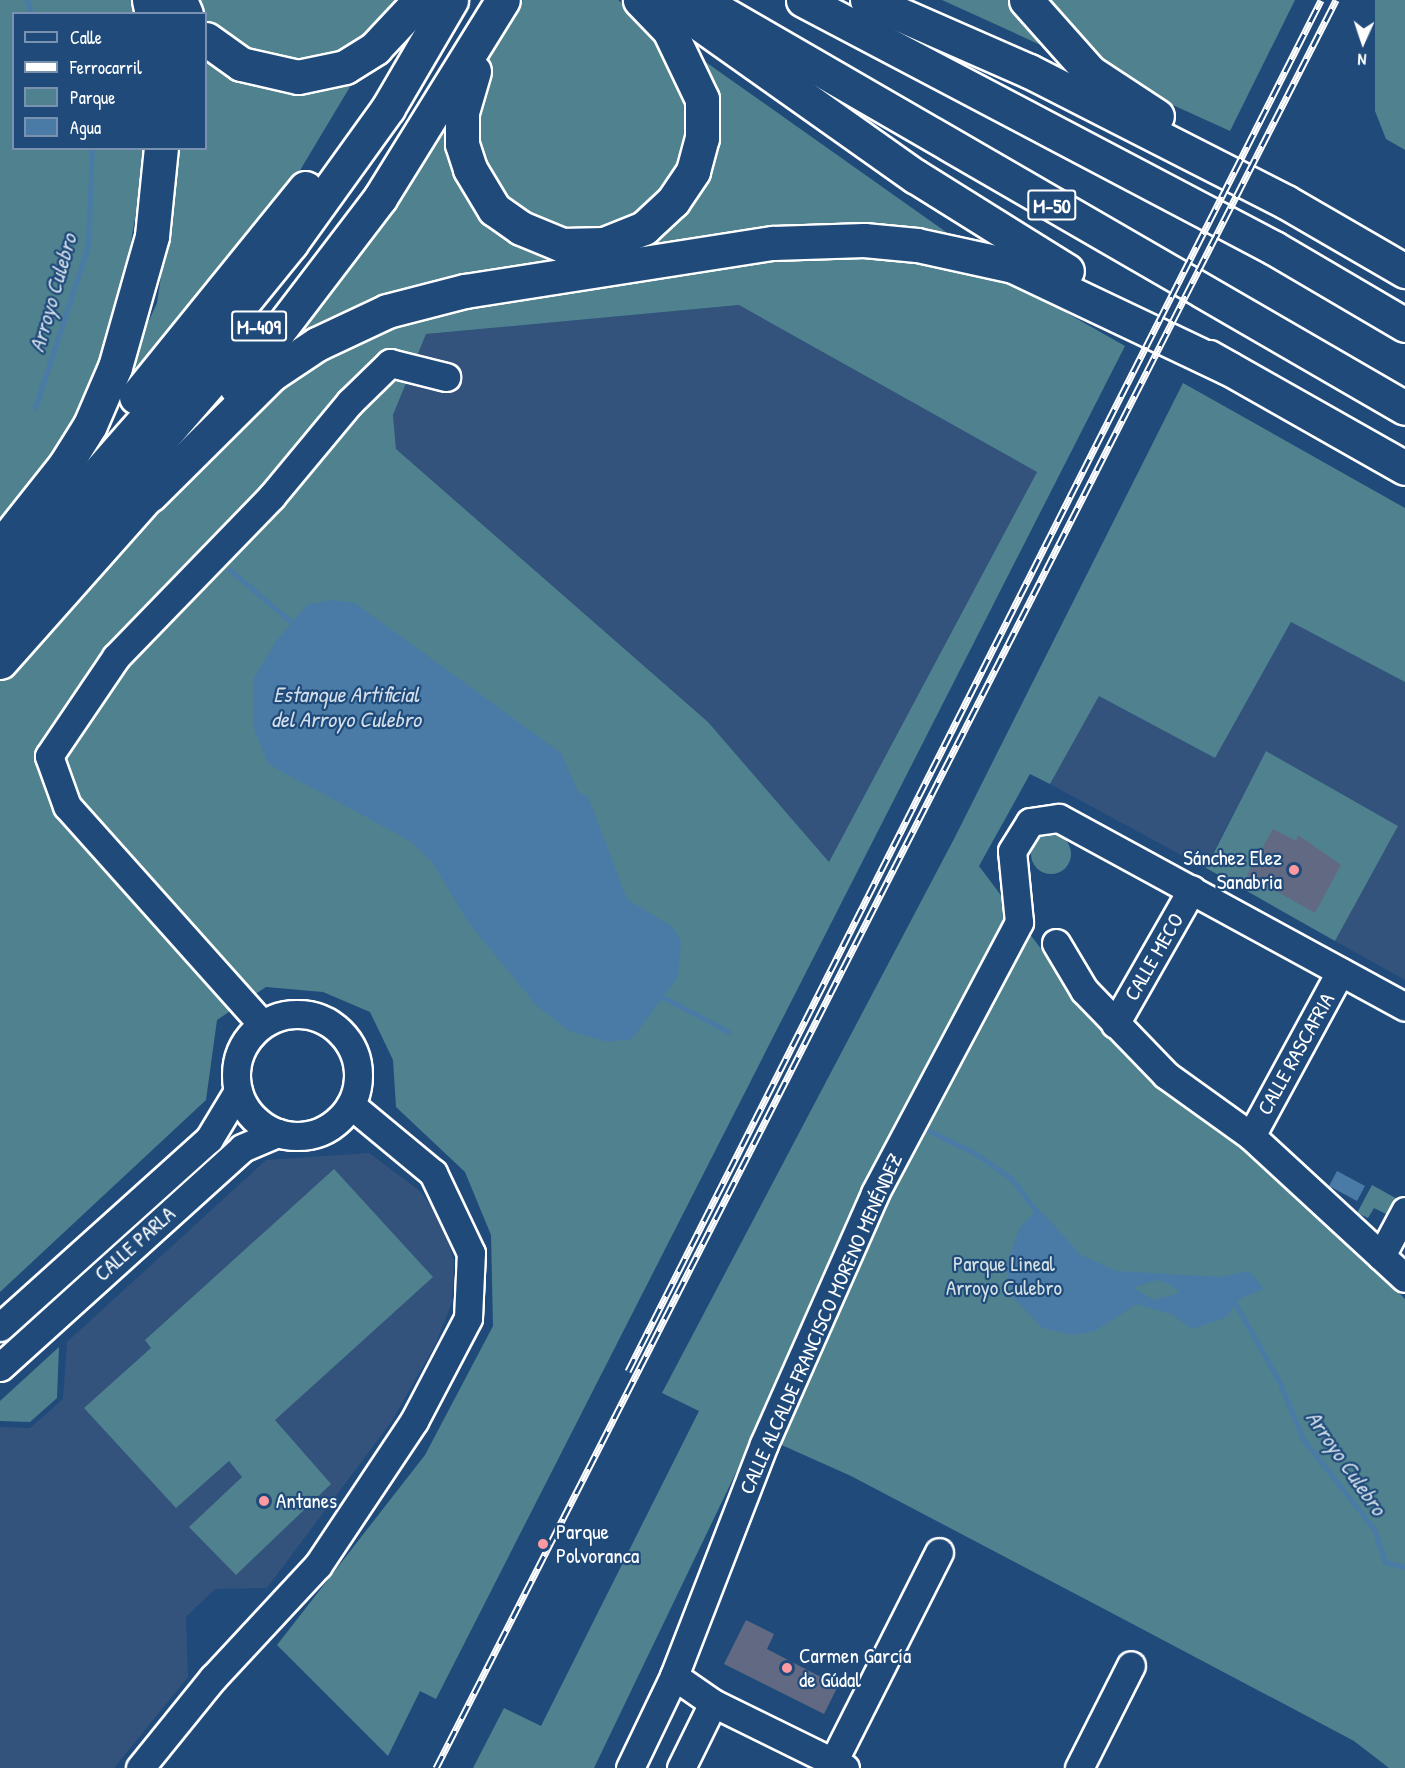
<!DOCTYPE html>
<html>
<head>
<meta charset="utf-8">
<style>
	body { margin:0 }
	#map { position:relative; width:1405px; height:1768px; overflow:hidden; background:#1f4a7a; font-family:"Patrick Hand",sans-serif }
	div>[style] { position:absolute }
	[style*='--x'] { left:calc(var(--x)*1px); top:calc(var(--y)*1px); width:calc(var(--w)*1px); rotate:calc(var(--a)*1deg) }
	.built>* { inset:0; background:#33537d }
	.green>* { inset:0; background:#4f828e }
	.round { border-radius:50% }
	.water>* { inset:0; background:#4a7ba6 }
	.stream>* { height:5px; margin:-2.5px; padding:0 2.5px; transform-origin:2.5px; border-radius:2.5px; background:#4a7ba6 }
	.building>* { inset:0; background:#616983 }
	.roads { filter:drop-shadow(2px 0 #fff) drop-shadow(-2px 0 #fff) drop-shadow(0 2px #fff) drop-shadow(0 -2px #fff) }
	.minor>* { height:27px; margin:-13.5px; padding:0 13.5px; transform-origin:13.5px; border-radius:13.5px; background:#1f4a7a }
	.minor>.ring { margin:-13.5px; padding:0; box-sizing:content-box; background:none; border:27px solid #1f4a7a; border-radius:50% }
	.highway>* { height:33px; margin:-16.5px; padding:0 16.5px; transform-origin:16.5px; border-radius:16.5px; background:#1f4a7a }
	.rail>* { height:7px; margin-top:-3.5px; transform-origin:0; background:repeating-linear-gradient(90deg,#1f4a7a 0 14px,#fff 0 28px); box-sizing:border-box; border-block:2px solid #fff }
	.dots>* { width:16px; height:16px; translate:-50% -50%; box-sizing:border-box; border:3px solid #1f4a7a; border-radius:50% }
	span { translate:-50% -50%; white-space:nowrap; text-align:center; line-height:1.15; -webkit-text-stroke:4.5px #1f4a7a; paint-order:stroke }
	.shield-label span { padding:2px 4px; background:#1f4a7a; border:2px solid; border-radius:4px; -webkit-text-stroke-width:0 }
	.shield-label { font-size:20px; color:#fff; font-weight:700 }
	.poi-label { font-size:21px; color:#fff }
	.right { translate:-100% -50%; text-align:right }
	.left { translate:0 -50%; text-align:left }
	.street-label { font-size:21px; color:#fff }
	.park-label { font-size:21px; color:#d3e0e3 }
	.water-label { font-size:22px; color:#d2dee9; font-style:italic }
	.legend { position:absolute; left:12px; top:12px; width:195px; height:138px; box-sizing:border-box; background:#1f4a7a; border:2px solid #7992af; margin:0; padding:8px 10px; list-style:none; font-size:18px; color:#fff }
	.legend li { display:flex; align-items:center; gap:12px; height:30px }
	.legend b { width:30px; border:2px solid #7992af }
	.north { position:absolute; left:1333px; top:12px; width:60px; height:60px; -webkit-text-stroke:4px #1f4a7a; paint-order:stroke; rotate:183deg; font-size:16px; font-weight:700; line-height:24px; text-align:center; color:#fff }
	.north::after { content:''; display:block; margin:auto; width:21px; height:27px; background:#fff; clip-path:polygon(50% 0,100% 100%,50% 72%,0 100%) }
</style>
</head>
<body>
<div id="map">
	<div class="built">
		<i style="clip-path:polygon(739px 305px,1037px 472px,829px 862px,708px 722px,396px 449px,393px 415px,426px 334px)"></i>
		<i style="clip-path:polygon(1291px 622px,1405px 682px,1405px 980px,1335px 941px,1398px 826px,1266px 751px,1205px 868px,1050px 784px,1099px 695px,1215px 758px)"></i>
		<i style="clip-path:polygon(369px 1153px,420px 1191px,442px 1222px,454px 1261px,452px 1302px,435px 1345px,392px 1421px,267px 1588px,215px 1589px,186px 1617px,188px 1677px,114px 1768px,0 1768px,0 1427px,30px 1428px,63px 1399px,67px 1342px,266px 1160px)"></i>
	</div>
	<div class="green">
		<i style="clip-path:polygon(0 0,135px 0,139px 13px,14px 14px,14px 148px,147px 149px,121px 300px,91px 400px,0 526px)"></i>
		<i style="clip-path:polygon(155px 0,402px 0,296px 177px,105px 416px,157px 303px,180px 149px,206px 148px,206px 14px,158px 13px)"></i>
		<i style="clip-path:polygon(evenodd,523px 0,618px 0,1035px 295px,1125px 346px,436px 1699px,420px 1691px,388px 1756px,277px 1645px,425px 1455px,493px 1326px,491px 1235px,465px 1172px,396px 1107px,393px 1060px,370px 1012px,323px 992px,266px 987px,217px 1020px,206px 1100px,0 1292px,0 675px,220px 447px,415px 170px,523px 0,739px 305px,1037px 472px,829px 862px,708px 722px,396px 449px,393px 415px,426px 334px,739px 305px)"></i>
		<i style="clip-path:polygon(942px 0,1295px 0,1230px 131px)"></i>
		<i style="clip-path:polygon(1375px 0,1405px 0,1405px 150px,1386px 139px,1375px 111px)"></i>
		<i style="clip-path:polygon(1183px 383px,1405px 508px,1405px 682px,1291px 622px,1215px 758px,1099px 696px,1050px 784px,1030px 774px,979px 866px,1104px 1033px,1168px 1091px,1250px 1148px,1310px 1201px,1405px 1299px,1405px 1768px,1389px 1768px,1354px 1741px,1108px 1611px,851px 1476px,755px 1433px,594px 1768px,473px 1768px,504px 1708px,541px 1726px,699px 1411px,662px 1393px,955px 837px)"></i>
		<i style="clip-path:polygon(1266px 751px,1398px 826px,1335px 941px,1206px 868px)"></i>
		<i class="round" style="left:1031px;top:834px;width:40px;height:40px"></i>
		<i style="clip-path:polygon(334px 1169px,433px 1277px,275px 1420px,331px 1484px,236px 1575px,189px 1527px,242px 1477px,229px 1461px,176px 1508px,84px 1408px,151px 1348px,145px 1340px)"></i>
		<i style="clip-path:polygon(1372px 1185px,1399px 1200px,1390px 1216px,1374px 1208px,1368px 1218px,1357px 1213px)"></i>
		<i style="clip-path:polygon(59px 1347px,57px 1398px,30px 1422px,0 1421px,0 1401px)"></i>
	</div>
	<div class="water">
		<i style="clip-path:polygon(331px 600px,355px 603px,561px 753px,579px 793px,588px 796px,627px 899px,673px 927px,681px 941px,678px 977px,632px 1039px,608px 1042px,569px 1031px,536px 1005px,468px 922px,432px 862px,410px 841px,268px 764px,253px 726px,254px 678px,276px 641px,307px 605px)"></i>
		<i style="clip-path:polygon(1337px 1171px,1365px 1186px,1357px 1201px,1329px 1186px)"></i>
		<i style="clip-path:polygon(evenodd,1038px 1208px,1081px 1255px,1116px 1271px,1220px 1277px,1249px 1271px,1264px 1289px,1237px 1300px,1227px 1317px,1192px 1329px,1173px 1315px,1137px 1304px,1095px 1331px,1073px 1335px,1042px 1328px,1012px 1296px,1006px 1267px,1019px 1229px,1038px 1208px,1156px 1280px,1172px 1285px,1180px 1293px,1154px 1300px,1133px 1288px,1156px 1280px)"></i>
	</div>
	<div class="stream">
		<i style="--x:27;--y:0;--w:15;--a:74"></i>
		<i style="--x:35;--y:408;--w:170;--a:-71.9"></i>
		<i style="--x:88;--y:246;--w:98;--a:-87.7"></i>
		<i style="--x:230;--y:570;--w:88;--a:40.4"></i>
		<i style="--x:659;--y:995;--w:79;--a:27.9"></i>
		<i style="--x:921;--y:1127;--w:61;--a:26.1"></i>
		<i style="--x:976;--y:1154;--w:44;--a:34.8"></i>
		<i style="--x:1012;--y:1179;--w:45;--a:53.1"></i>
		<i style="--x:1232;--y:1298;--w:95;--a:60.5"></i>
		<i style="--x:1279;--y:1381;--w:63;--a:67.5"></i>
		<i style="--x:1303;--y:1439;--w:115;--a:51.7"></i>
		<i style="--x:1374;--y:1529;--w:35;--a:72"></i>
		<i style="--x:1385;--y:1562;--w:21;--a:14"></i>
	</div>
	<div class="building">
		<i style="clip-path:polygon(1273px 829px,1296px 841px,1298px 835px,1341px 865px,1315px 913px,1247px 875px)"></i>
		<i style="clip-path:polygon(746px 1620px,774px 1634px,767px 1649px,838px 1686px,824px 1714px,724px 1664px)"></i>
	</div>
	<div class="roads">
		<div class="minor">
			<i style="--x:1056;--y:943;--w:55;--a:59.2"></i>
			<i style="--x:1084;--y:990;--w:118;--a:46"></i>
			<i style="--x:1166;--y:1075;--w:105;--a:35.7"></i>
			<i style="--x:1251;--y:1136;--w:209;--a:42.7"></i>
			<i class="ring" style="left:236px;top:1014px;width:95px;height:95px"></i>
			<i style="--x:262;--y:1024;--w:292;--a:-131.8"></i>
			<i style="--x:67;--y:806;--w:53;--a:-109.8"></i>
			<i style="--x:49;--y:756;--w:120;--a:-55.9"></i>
			<i style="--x:116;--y:657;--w:223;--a:-45.9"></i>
			<i style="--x:271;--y:497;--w:124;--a:-50.3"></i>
			<i style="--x:350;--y:402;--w:56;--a:-44.3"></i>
			<i style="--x:390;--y:363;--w:58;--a:14"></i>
			<i style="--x:1115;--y:1024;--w:155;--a:-60.3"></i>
			<i style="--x:1251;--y:1136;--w:187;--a:-61.5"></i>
			<i style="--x:1381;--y:1256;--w:51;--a:-61.9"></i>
			<i style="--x:0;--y:1327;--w:281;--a:-42"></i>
			<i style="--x:209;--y:1139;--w:56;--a:-58.9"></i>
			<i style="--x:0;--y:1367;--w:326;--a:-42.1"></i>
			<i style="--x:242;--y:1148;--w:39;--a:-23"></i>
			<i style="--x:674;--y:1676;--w:47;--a:34.7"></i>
			<i style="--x:713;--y:1703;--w:147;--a:26.2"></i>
			<i style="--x:833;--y:1762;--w:235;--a:-63.2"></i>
			<i style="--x:140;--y:1768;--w:116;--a:-51"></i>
			<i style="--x:213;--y:1678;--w:154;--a:-47.1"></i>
			<i style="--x:318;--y:1565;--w:173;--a:-56.3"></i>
			<i style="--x:414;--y:1421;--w:116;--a:-62.3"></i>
			<i style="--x:468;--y:1318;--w:65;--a:-87.4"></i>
			<i style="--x:471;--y:1253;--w:89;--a:-115.4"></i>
			<i style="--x:433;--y:1173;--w:107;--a:-140.3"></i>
			<i style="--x:630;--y:1768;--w:102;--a:-64.4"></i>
			<i style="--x:674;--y:1676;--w:249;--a:-68.8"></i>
			<i style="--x:764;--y:1444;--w:274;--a:-66.1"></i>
			<i style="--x:875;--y:1193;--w:307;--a:-62"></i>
			<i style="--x:1019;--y:922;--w:71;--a:-95.6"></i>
			<i style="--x:1012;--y:851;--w:34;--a:-58"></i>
			<i style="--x:1030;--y:822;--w:29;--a:-8"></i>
			<i style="--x:1059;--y:818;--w:394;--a:28.6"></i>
			<i style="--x:681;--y:1768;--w:72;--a:-63.8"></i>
			<i style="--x:1079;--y:1768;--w:115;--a:-63.2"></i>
		</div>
		<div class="highway">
			<i style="--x:149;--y:0;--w:14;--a:78"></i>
			<i style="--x:180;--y:0;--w:15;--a:67"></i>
			<i style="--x:666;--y:0;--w:305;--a:35.3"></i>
			<i style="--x:915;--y:176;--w:179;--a:32"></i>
			<i style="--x:803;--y:0;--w:532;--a:27.77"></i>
			<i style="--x:1274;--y:248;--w:152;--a:30.4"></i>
			<i style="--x:867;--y:0;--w:177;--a:23.7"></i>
			<i style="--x:1029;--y:71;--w:288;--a:27"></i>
			<i style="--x:1286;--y:202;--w:138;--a:30.1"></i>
			<i style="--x:1026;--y:0;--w:96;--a:48.4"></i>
			<i style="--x:1090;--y:72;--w:80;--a:33.3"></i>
			<i style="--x:707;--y:4;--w:806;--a:30.06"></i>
			<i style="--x:206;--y:39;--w:43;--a:35.5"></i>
			<i style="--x:241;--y:64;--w:58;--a:12.8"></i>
			<i style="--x:298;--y:77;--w:48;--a:-12"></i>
			<i style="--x:345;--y:67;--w:36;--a:-32"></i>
			<i style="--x:375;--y:48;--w:66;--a:-46.8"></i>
			<i style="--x:474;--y:71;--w:43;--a:106.3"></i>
			<i style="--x:462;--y:112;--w:32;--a:90"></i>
			<i style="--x:462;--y:144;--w:26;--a:72"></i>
			<i style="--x:470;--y:169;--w:47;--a:59"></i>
			<i style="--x:494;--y:209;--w:33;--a:35"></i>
			<i style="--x:521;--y:228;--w:44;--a:22.5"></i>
			<i style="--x:562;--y:245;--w:42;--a:-1.4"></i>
			<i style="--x:604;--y:244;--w:43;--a:-21.8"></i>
			<i style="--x:644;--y:228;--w:40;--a:-43"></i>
			<i style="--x:673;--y:201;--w:36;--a:-56"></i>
			<i style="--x:693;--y:171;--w:34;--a:-75"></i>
			<i style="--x:702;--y:138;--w:39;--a:-90"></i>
			<i style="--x:702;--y:99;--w:76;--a:-115.6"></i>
			<i style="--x:669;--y:30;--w:42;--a:-134"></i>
			<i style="--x:1209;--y:357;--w:225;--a:29.5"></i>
			<i style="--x:236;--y:387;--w:238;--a:-52.7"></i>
			<i style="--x:380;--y:198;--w:233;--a:-58.2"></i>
			<i style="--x:136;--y:397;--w:269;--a:-51"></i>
			<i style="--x:150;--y:495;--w:172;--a:-44.8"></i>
			<i style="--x:272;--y:374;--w:54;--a:-33.7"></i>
			<i style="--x:317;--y:344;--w:77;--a:-25.2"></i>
			<i style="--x:387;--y:311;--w:81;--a:-14.4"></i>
			<i style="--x:465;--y:291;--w:312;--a:-8.9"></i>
			<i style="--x:773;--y:243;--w:91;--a:-1.9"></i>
			<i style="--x:864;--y:240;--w:53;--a:5.4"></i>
			<i style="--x:917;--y:245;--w:98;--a:12.3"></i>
			<i style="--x:1013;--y:266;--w:238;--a:25.4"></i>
			<i style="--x:0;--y:547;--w:105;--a:-51.6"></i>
			<i style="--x:65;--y:465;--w:47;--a:-58"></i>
			<i style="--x:90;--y:425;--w:63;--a:-66.7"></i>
			<i style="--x:115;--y:367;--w:136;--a:-74.2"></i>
			<i style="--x:152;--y:236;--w:88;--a:-84.2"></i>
			<i style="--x:0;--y:585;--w:278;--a:-48.8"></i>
			<i style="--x:183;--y:376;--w:171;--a:-50.9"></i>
			<i style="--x:291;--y:243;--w:166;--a:-54.3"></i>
			<i style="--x:388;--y:108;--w:125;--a:-59.7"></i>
			<i style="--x:0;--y:624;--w:367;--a:-49"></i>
			<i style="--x:0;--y:662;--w:247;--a:-48.4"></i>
		</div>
	</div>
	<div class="rail">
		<i style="--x:628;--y:1371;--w:1536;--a:-63.18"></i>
		<i style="--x:436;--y:1768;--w:1984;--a:-63.02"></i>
	</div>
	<div class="dots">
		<i style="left:1294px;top:870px;background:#ff9aa2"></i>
		<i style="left:264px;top:1501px;background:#ff9aa2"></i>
		<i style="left:543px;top:1544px;background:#ff9aa2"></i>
		<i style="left:787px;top:1668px;background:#ff9aa2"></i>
	</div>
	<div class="shield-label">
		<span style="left:1052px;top:205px">M-50</span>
		<span style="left:259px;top:326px">M-409</span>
	</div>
	<div class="poi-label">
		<span class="right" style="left:1282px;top:870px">Sánchez Elez<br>Sanabria</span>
		<span class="left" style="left:276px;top:1501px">Antanes</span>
		<span class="left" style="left:556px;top:1544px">Parque<br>Polvoranca</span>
		<span class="left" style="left:799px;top:1668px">Carmen García<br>de Gúdal</span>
	</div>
	<div class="street-label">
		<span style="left:1154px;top:957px;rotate:-60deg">CALLE MECO</span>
		<span style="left:1296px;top:1054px;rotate:-61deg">CALLE RASCAFRIA</span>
		<span style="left:135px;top:1244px;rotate:-42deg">CALLE PARLA</span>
		<span style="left:821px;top:1324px;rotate:-66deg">CALLE ALCALDE FRANCISCO MORENO MENÉNDEZ</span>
	</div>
	<div class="park-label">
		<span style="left:1004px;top:1276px">Parque Lineal<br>Arroyo Culebro</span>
	</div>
	<div class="water-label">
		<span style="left:53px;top:293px;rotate:-74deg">Arroyo Culebro</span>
		<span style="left:346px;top:707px">Estanque Artificial<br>del Arroyo Culebro</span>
		<span style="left:1346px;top:1463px;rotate:55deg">Arroyo Culebro</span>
	</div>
	<ul class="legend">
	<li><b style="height:8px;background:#1f4a7a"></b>Calle</li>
	<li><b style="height:8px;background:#fff"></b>Ferrocarril</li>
	<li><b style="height:16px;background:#4f828e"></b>Parque</li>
	<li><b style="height:16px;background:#4a7ba6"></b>Agua</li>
	</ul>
	<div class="north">N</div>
</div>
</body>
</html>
